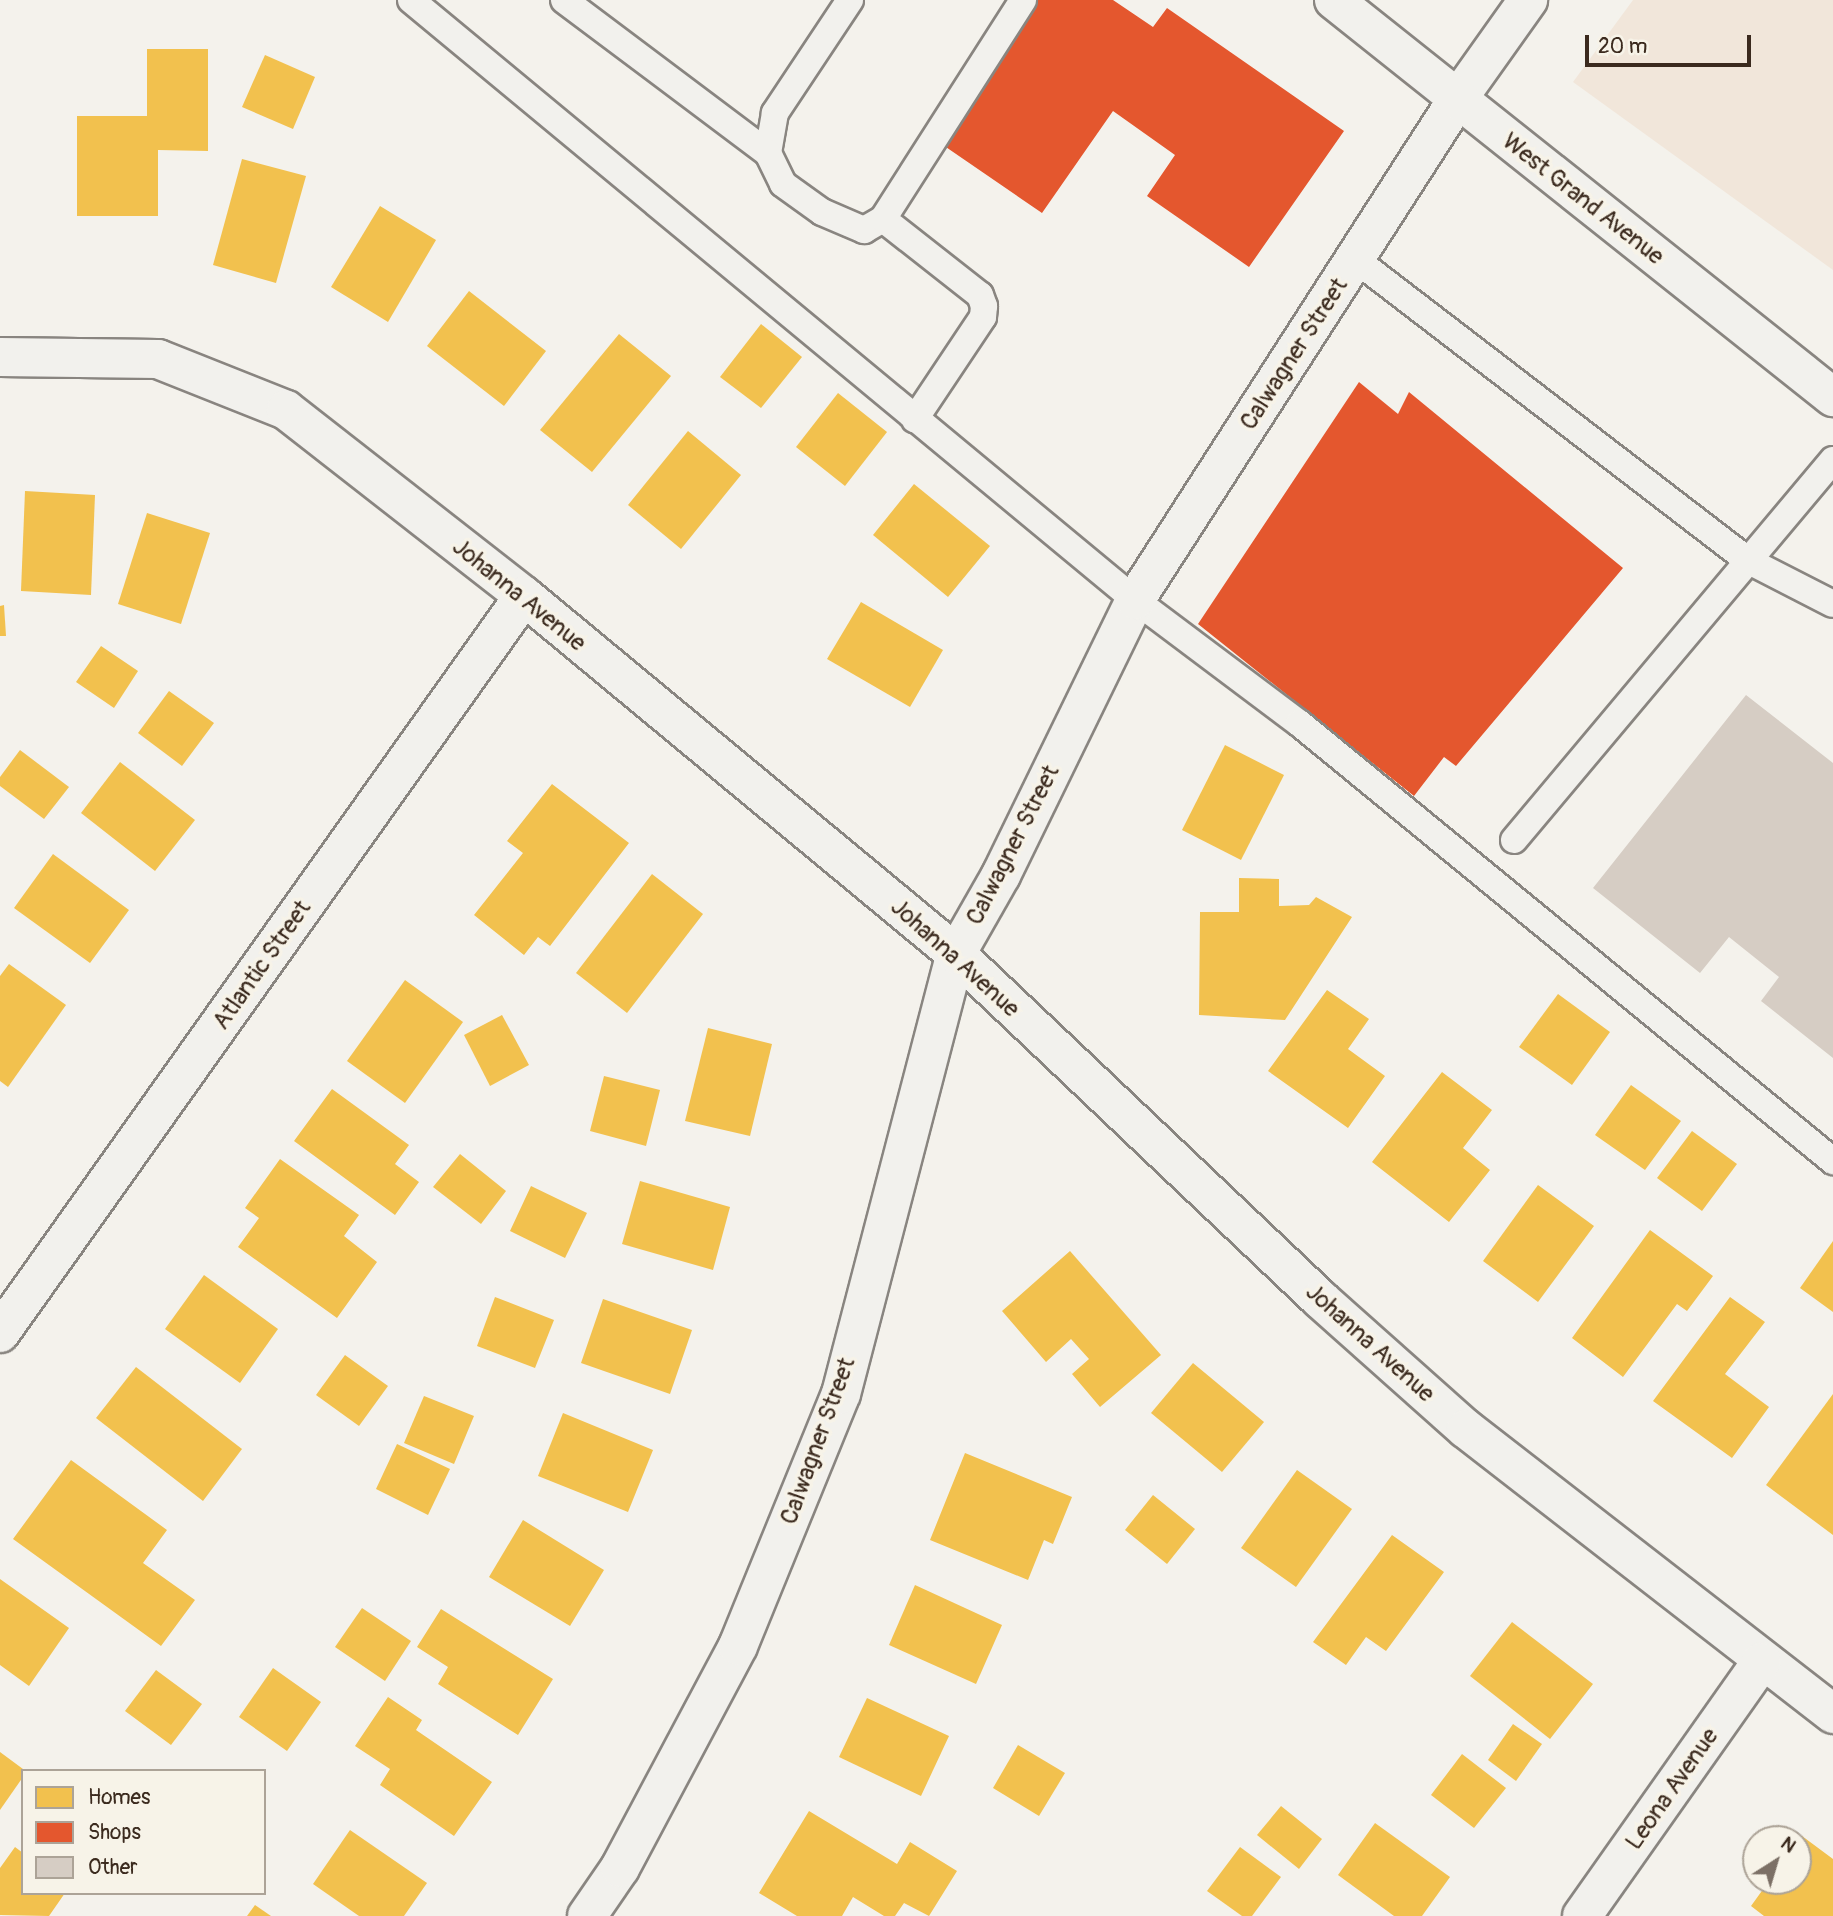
<!DOCTYPE html>
<html>
<head>
<meta charset="utf-8">
<style>
	body { margin:0 }
	#map { position:relative; width:1833px; height:1916px; overflow:hidden; background:#f4f2ec; font-family:Pangolin,sans-serif }
	div>[style] { position:absolute }
	[style*='--x'] { left:calc(var(--x)*1px); top:calc(var(--y)*1px); width:calc(var(--w)*1px); rotate:calc(var(--a)*1deg) }
	.built>* { inset:0; background:#f1e6da }
	.homes>* { inset:0; background:#f2c14e }
	.shops>* { inset:0; background:#e4572e }
	.building>* { inset:0; background:#d6cdc4 }
	.roads { filter:drop-shadow(2px 0 #898580) drop-shadow(-2px 0 #898580) drop-shadow(0 2px #898580) drop-shadow(0 -2px #898580) }
	.service>* { height:26px; margin:-13px; padding:0 13px; transform-origin:13px; border-radius:13px; background:#f2f1ed }
	.minor>* { height:38px; margin:-19px; padding:0 19px; transform-origin:19px; border-radius:19px; background:#f2f1ed }
	.secondary>* { height:38px; margin:-19px; padding:0 19px; transform-origin:19px; border-radius:19px; background:#f2f1ed }
	span { translate:-50% -50%; white-space:nowrap; text-align:center; line-height:1.15; -webkit-text-stroke:7px #f7f3e8; paint-order:stroke }
	.street-label { font-size:24px; color:#3b2a1e }
	.legend { position:absolute; left:21px; top:1769px; width:245px; height:126px; box-sizing:border-box; background:#f7f3e8; border:2px solid #aca397; margin:0; padding:9px 12px; list-style:none; font-size:21px; color:#3b2a1e }
	.legend li { display:flex; align-items:center; gap:14px; height:35px }
	.legend b { width:35px; border:2px solid #aca397 }
	.north { position:absolute; left:1742px; top:1825px; width:70px; height:70px; box-sizing:border-box; background:#f7f3e8; border:2px solid #aca397; border-radius:50%; rotate:37deg; font-size:19px; font-weight:700; line-height:28px; text-align:center; color:#3b2a1e }
	.north::after { content:''; display:block; margin:auto; width:24px; height:32px; background:#7c7066; clip-path:polygon(50% 0,100% 100%,50% 72%,0 100%) }
	.scale { position:absolute; left:1585px; top:35px; width:166px; height:32px; box-sizing:border-box; border:4px solid #3b2a1e; border-top:0; padding-left:9px; font-size:21px; line-height:24px; white-space:nowrap; color:#3b2a1e; -webkit-text-stroke:5px #f7f3e8; paint-order:stroke }
</style>
</head>
<body>
<div id="map">
	<div class="built">
		<i style="clip-path:polygon(1633px 0,1833px 0,1833px 270px,1573px 82px)"></i>
	</div>
	<div class="homes">
		<i style="clip-path:polygon(147px 49px,208px 49px,208px 151px,158px 150px,158px 216px,77px 216px,77px 116px,147px 116px)"></i>
		<i style="clip-path:polygon(265px 55px,315px 77px,293px 129px,242px 107px)"></i>
		<i style="clip-path:polygon(242px 159px,306px 176px,276px 283px,213px 265px)"></i>
		<i style="clip-path:polygon(380px 206px,436px 240px,388px 322px,331px 287px)"></i>
		<i style="clip-path:polygon(469px 291px,546px 351px,504px 406px,427px 346px)"></i>
		<i style="clip-path:polygon(761px 324px,802px 357px,761px 408px,720px 377px)"></i>
		<i style="clip-path:polygon(619px 334px,671px 376px,592px 472px,540px 430px)"></i>
		<i style="clip-path:polygon(838px 393px,887px 432px,845px 486px,796px 447px)"></i>
		<i style="clip-path:polygon(688px 431px,741px 475px,681px 549px,628px 505px)"></i>
		<i style="clip-path:polygon(914px 484px,990px 546px,948px 597px,873px 535px)"></i>
		<i style="clip-path:polygon(25px 491px,95px 495px,91px 595px,21px 591px)"></i>
		<i style="clip-path:polygon(147px 513px,210px 533px,181px 624px,118px 604px)"></i>
		<i style="clip-path:polygon(861px 602px,943px 650px,910px 707px,827px 659px)"></i>
		<i style="clip-path:polygon(4px 605px,6px 636px,0 636px,0 606px)"></i>
		<i style="clip-path:polygon(101px 646px,138px 671px,114px 708px,76px 682px)"></i>
		<i style="clip-path:polygon(169px 691px,214px 723px,182px 766px,138px 733px)"></i>
		<i style="clip-path:polygon(1225px 745px,1284px 775px,1241px 860px,1182px 830px)"></i>
		<i style="clip-path:polygon(20px 750px,69px 787px,44px 819px,0 786px,0 777px)"></i>
		<i style="clip-path:polygon(120px 762px,195px 820px,155px 871px,81px 813px)"></i>
		<i style="clip-path:polygon(552px 784px,629px 843px,550px 946px,538px 937px,524px 955px,474px 915px,523px 853px,507px 841px)"></i>
		<i style="clip-path:polygon(53px 854px,129px 910px,90px 963px,14px 908px)"></i>
		<i style="clip-path:polygon(652px 874px,703px 914px,627px 1013px,576px 973px)"></i>
		<i style="clip-path:polygon(1239px 878px,1279px 879px,1279px 906px,1309px 905px,1316px 897px,1352px 917px,1285px 1020px,1199px 1015px,1200px 912px,1239px 912px)"></i>
		<i style="clip-path:polygon(9px 964px,66px 1005px,8px 1087px,0 1081px,0 976px)"></i>
		<i style="clip-path:polygon(405px 980px,463px 1022px,405px 1103px,347px 1061px)"></i>
		<i style="clip-path:polygon(1327px 990px,1369px 1019px,1348px 1049px,1385px 1076px,1348px 1128px,1268px 1071px)"></i>
		<i style="clip-path:polygon(1558px 994px,1610px 1032px,1572px 1085px,1519px 1047px)"></i>
		<i style="clip-path:polygon(502px 1015px,529px 1065px,490px 1086px,464px 1035px)"></i>
		<i style="clip-path:polygon(708px 1028px,772px 1044px,750px 1136px,685px 1121px)"></i>
		<i style="clip-path:polygon(1442px 1072px,1492px 1110px,1463px 1148px,1490px 1170px,1449px 1222px,1372px 1162px)"></i>
		<i style="clip-path:polygon(604px 1076px,660px 1090px,646px 1146px,590px 1131px)"></i>
		<i style="clip-path:polygon(1631px 1085px,1681px 1121px,1645px 1170px,1595px 1135px)"></i>
		<i style="clip-path:polygon(332px 1089px,409px 1145px,395px 1164px,419px 1182px,395px 1215px,294px 1141px)"></i>
		<i style="clip-path:polygon(1692px 1131px,1737px 1164px,1702px 1211px,1657px 1178px)"></i>
		<i style="clip-path:polygon(460px 1154px,506px 1191px,481px 1224px,433px 1187px)"></i>
		<i style="clip-path:polygon(280px 1159px,359px 1215px,344px 1236px,377px 1262px,337px 1318px,238px 1247px,259px 1218px,245px 1208px)"></i>
		<i style="clip-path:polygon(640px 1181px,730px 1207px,713px 1270px,622px 1244px)"></i>
		<i style="clip-path:polygon(1538px 1185px,1594px 1226px,1538px 1302px,1483px 1261px)"></i>
		<i style="clip-path:polygon(531px 1186px,587px 1213px,565px 1258px,510px 1231px)"></i>
		<i style="clip-path:polygon(1650px 1230px,1713px 1276px,1687px 1311px,1677px 1304px,1623px 1377px,1572px 1338px)"></i>
		<i style="clip-path:polygon(1833px 1241px,1833px 1312px,1800px 1288px)"></i>
		<i style="clip-path:polygon(1070px 1251px,1161px 1355px,1100px 1407px,1072px 1374px,1089px 1359px,1071px 1339px,1046px 1362px,1002px 1311px)"></i>
		<i style="clip-path:polygon(204px 1275px,278px 1329px,240px 1383px,165px 1329px)"></i>
		<i style="clip-path:polygon(495px 1297px,554px 1320px,535px 1368px,477px 1346px)"></i>
		<i style="clip-path:polygon(1730px 1297px,1765px 1322px,1725px 1374px,1769px 1407px,1732px 1458px,1653px 1401px)"></i>
		<i style="clip-path:polygon(603px 1299px,692px 1330px,670px 1394px,581px 1363px)"></i>
		<i style="clip-path:polygon(345px 1355px,388px 1386px,359px 1426px,316px 1395px)"></i>
		<i style="clip-path:polygon(1193px 1363px,1264px 1422px,1222px 1472px,1151px 1413px)"></i>
		<i style="clip-path:polygon(136px 1367px,242px 1449px,203px 1501px,96px 1418px)"></i>
		<i style="clip-path:polygon(1833px 1394px,1833px 1535px,1766px 1485px)"></i>
		<i style="clip-path:polygon(424px 1396px,474px 1416px,454px 1464px,404px 1443px)"></i>
		<i style="clip-path:polygon(563px 1413px,653px 1450px,628px 1512px,538px 1476px)"></i>
		<i style="clip-path:polygon(397px 1444px,450px 1469px,428px 1515px,376px 1489px)"></i>
		<i style="clip-path:polygon(965px 1453px,1072px 1497px,1053px 1544px,1044px 1540px,1028px 1580px,930px 1540px)"></i>
		<i style="clip-path:polygon(71px 1460px,167px 1530px,143px 1563px,195px 1600px,161px 1646px,13px 1539px)"></i>
		<i style="clip-path:polygon(1297px 1470px,1352px 1509px,1296px 1587px,1241px 1548px)"></i>
		<i style="clip-path:polygon(1153px 1495px,1195px 1529px,1167px 1564px,1125px 1530px)"></i>
		<i style="clip-path:polygon(523px 1520px,604px 1570px,570px 1626px,489px 1577px)"></i>
		<i style="clip-path:polygon(1392px 1535px,1444px 1572px,1386px 1651px,1366px 1637px,1346px 1665px,1313px 1642px)"></i>
		<i style="clip-path:polygon(0 1579px,69px 1628px,29px 1686px,0 1665px)"></i>
		<i style="clip-path:polygon(915px 1585px,1002px 1625px,976px 1684px,889px 1645px)"></i>
		<i style="clip-path:polygon(362px 1608px,411px 1641px,385px 1681px,335px 1647px)"></i>
		<i style="clip-path:polygon(441px 1609px,553px 1679px,518px 1735px,438px 1684px,448px 1667px,417px 1647px)"></i>
		<i style="clip-path:polygon(1512px 1622px,1593px 1684px,1550px 1739px,1470px 1676px)"></i>
		<i style="clip-path:polygon(273px 1668px,321px 1702px,287px 1751px,239px 1717px)"></i>
		<i style="clip-path:polygon(156px 1670px,202px 1704px,171px 1745px,125px 1711px)"></i>
		<i style="clip-path:polygon(388px 1697px,422px 1720px,416px 1730px,492px 1782px,454px 1836px,380px 1785px,390px 1769px,355px 1746px)"></i>
		<i style="clip-path:polygon(867px 1698px,949px 1736px,921px 1796px,839px 1757px)"></i>
		<i style="clip-path:polygon(1513px 1724px,1542px 1744px,1516px 1781px,1488px 1760px)"></i>
		<i style="clip-path:polygon(1018px 1745px,1065px 1773px,1039px 1816px,993px 1788px)"></i>
		<i style="clip-path:polygon(0 1752px,23px 1769px,23px 1777px,0 1810px)"></i>
		<i style="clip-path:polygon(1462px 1754px,1506px 1788px,1474px 1828px,1431px 1795px)"></i>
		<i style="clip-path:polygon(1281px 1806px,1322px 1839px,1299px 1869px,1257px 1835px)"></i>
		<i style="clip-path:polygon(809px 1811px,897px 1864px,910px 1842px,957px 1871px,929px 1916px,904px 1903px,895px 1916px,884px 1916px,853px 1897px,842px 1916px,797px 1916px,759px 1893px)"></i>
		<i style="clip-path:polygon(1375px 1823px,1450px 1877px,1422px 1916px,1394px 1916px,1338px 1875px)"></i>
		<i style="clip-path:polygon(350px 1830px,427px 1883px,404px 1916px,359px 1916px,313px 1884px)"></i>
		<i style="clip-path:polygon(1802px 1836px,1833px 1859px,1833px 1916px,1764px 1916px,1751px 1906px,1769px 1881px,1798px 1881px)"></i>
		<i style="clip-path:polygon(15px 1847px,23px 1853px,23px 1893px,65px 1893px,49px 1916px,0 1915px,0 1868px)"></i>
		<i style="clip-path:polygon(1240px 1847px,1281px 1877px,1252px 1916px,1242px 1916px,1207px 1891px)"></i>
		<i style="clip-path:polygon(255px 1905px,271px 1916px,247px 1916px)"></i>
	</div>
	<div class="shops">
		<i style="clip-path:polygon(1038px 0,1113px 0,1153px 27px,1167px 8px,1344px 131px,1249px 267px,1147px 196px,1175px 155px,1113px 111px,1042px 213px,940px 143px)"></i>
		<i style="clip-path:polygon(1359px 382px,1398px 414px,1409px 392px,1623px 568px,1456px 766px,1444px 757px,1414px 796px,1198px 624px)"></i>
	</div>
	<div class="building">
		<i style="clip-path:polygon(1746px 695px,1833px 763px,1833px 1058px,1761px 1001px,1779px 977px,1729px 937px,1700px 973px,1593px 888px)"></i>
	</div>
	<div class="roads">
		<div class="service">
			<i style="--x:411;--y:0;--w:940;--a:39.65"></i>
			<i style="--x:1135;--y:600;--w:205;--a:36.9"></i>
			<i style="--x:1299;--y:723;--w:691;--a:39.36"></i>
			<i style="--x:564;--y:0;--w:255;--a:36.9"></i>
			<i style="--x:850;--y:0;--w:136;--a:123.6"></i>
			<i style="--x:775;--y:113;--w:41;--a:99.9"></i>
			<i style="--x:768;--y:153;--w:34;--a:64"></i>
			<i style="--x:783;--y:184;--w:48;--a:35.7"></i>
			<i style="--x:822;--y:212;--w:46;--a:23.2"></i>
			<i style="--x:864;--y:230;--w:22;--a:-30"></i>
			<i style="--x:883;--y:219;--w:260;--a:-57.4"></i>
			<i style="--x:883;--y:219;--w:123;--a:38.1"></i>
			<i style="--x:980;--y:295;--w:12;--a:70"></i>
			<i style="--x:984;--y:306;--w:11;--a:95"></i>
			<i style="--x:983;--y:317;--w:123;--a:123.7"></i>
			<i style="--x:1355;--y:259;--w:496;--a:37.5"></i>
			<i style="--x:1749;--y:561;--w:94;--a:27.1"></i>
			<i style="--x:1514;--y:840;--w:496;--a:-50"></i>
		</div>
		<div class="minor">
			<i style="--x:0;--y:357;--w:158;--a:0.7"></i>
			<i style="--x:158;--y:359;--w:138;--a:21.7"></i>
			<i style="--x:286;--y:410;--w:302;--a:38"></i>
			<i style="--x:524;--y:596;--w:561;--a:39.65"></i>
			<i style="--x:956;--y:954;--w:502;--a:43.46"></i>
			<i style="--x:1320;--y:1299;--w:195;--a:41.7"></i>
			<i style="--x:1466;--y:1429;--w:465;--a:37.8"></i>
			<i style="--x:0;--y:1333;--w:904;--a:-54.59"></i>
			<i style="--x:587;--y:1916;--w:58;--a:-55.5"></i>
			<i style="--x:620;--y:1868;--w:251;--a:-62"></i>
			<i style="--x:738;--y:1646;--w:272;--a:-67.8"></i>
			<i style="--x:841;--y:1394;--w:455;--a:-75.4"></i>
			<i style="--x:956;--y:954;--w:91;--a:-60.3"></i>
			<i style="--x:1001;--y:875;--w:306;--a:-64"></i>
			<i style="--x:1135;--y:600;--w:595;--a:-57.22"></i>
			<i style="--x:1457;--y:100;--w:123;--a:-54.6"></i>
			<i style="--x:1582;--y:1916;--w:311;--a:-54.8"></i>
		</div>
		<div class="secondary">
			<i style="--x:1334;--y:0;--w:638;--a:38.51"></i>
		</div>
	</div>
	<div class="street-label">
		<span style="left:1583px;top:199px;rotate:38deg">West Grand Avenue</span>
		<span style="left:1294px;top:354px;rotate:-57deg">Calwagner Street</span>
		<span style="left:519px;top:595px;rotate:39deg">Johanna Avenue</span>
		<span style="left:1013px;top:845px;rotate:-63deg">Calwagner Street</span>
		<span style="left:955px;top:958px;rotate:42deg">Johanna Avenue</span>
		<span style="left:262px;top:965px;rotate:-55deg">Atlantic Street</span>
		<span style="left:1370px;top:1343px;rotate:42deg">Johanna Avenue</span>
		<span style="left:818px;top:1441px;rotate:-70deg">Calwagner Street</span>
		<span style="left:1672px;top:1789px;rotate:-55deg">Leona Avenue</span>
	</div>
	<ul class="legend">
	<li><b style="height:19px;background:#f2c14e"></b>Homes</li>
	<li><b style="height:19px;background:#e4572e"></b>Shops</li>
	<li><b style="height:19px;background:#d6cdc4"></b>Other</li>
	</ul>
	<div class="north">N</div>
	<div class="scale">20 m</div>
</div>
</body>
</html>
